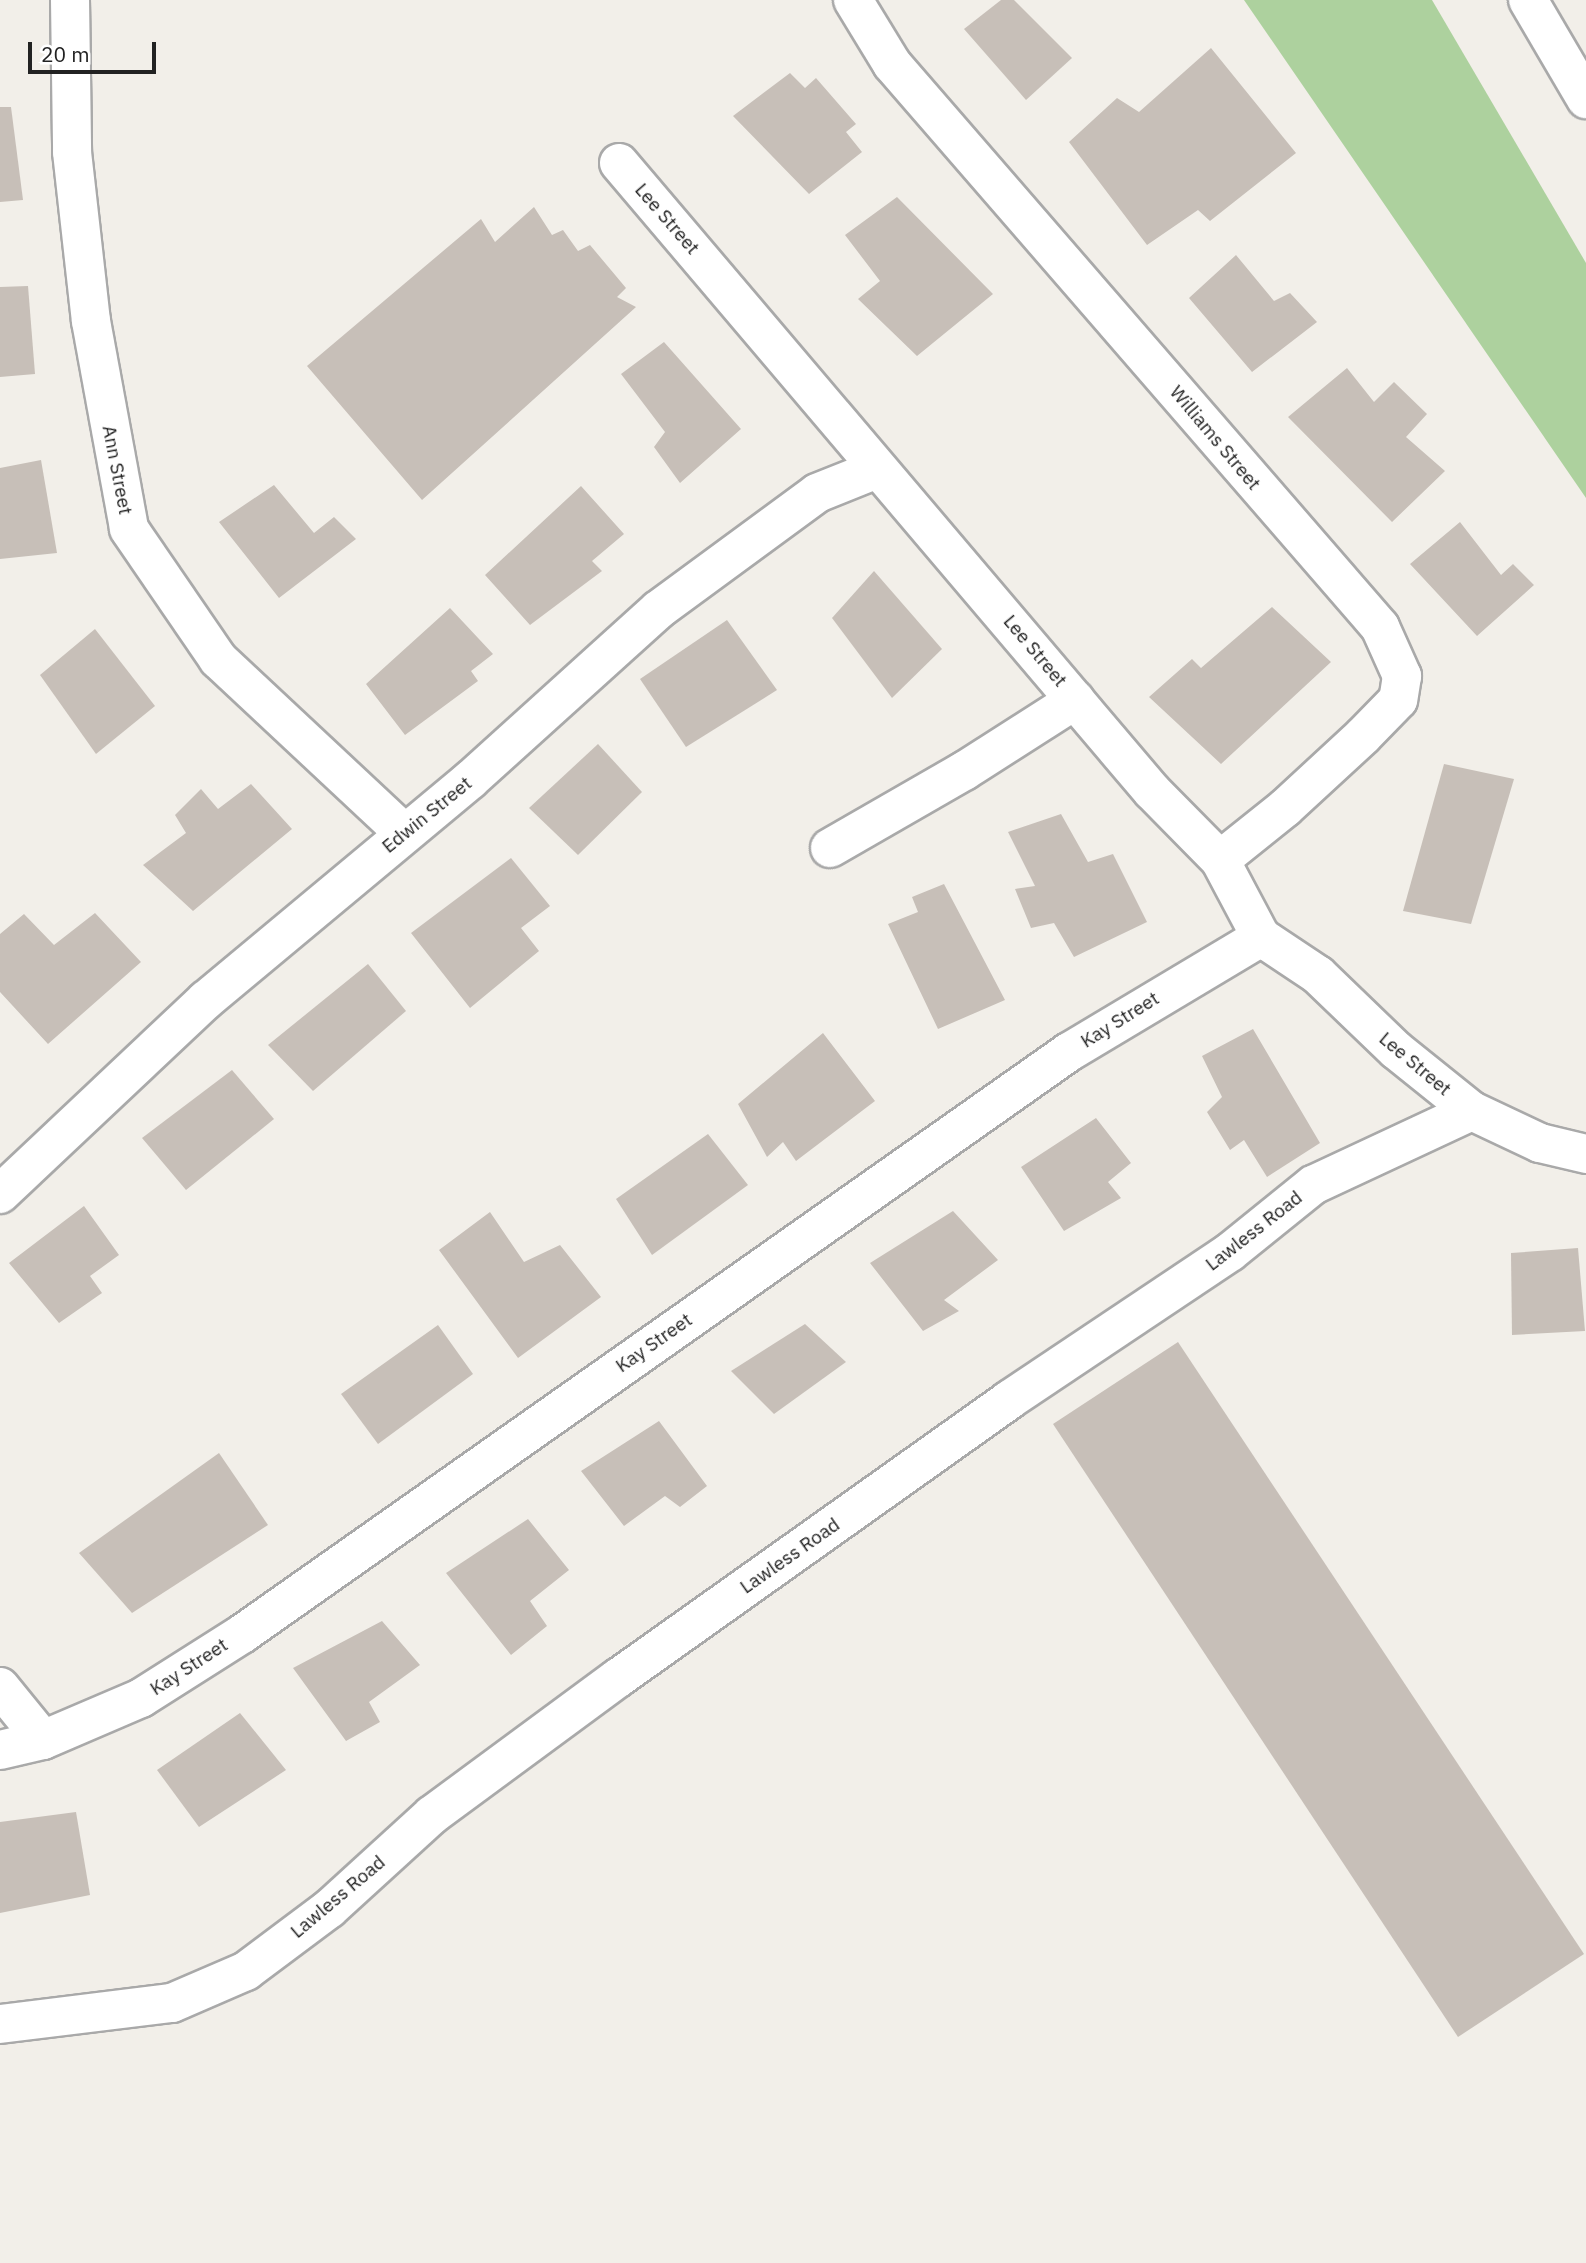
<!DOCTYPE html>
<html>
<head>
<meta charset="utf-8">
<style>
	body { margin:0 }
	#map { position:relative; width:1586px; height:2263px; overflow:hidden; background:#f2efe9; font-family:"IBM Plex Sans",sans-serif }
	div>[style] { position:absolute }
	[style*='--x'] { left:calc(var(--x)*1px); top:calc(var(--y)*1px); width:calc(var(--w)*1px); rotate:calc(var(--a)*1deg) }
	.forest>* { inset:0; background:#add19e }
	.building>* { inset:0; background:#c7bfb8 }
	.roads { filter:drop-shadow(2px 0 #a9a9a9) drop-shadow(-2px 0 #a9a9a9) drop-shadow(0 2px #a9a9a9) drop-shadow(0 -2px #a9a9a9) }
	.minor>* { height:38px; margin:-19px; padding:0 19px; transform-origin:19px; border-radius:19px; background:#fff }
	span { translate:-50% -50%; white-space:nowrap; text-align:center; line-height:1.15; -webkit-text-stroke:5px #fff; paint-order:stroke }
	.street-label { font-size:19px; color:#222 }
	.scale { position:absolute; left:28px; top:42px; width:128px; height:32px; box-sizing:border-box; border:4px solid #222; border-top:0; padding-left:9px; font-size:21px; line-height:24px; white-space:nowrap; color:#222; -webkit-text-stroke:5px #fff; paint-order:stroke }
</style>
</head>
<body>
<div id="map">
	<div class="forest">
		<i style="clip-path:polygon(1244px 0,1432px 0,1586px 263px,1586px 498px)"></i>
	</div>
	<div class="building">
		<i style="clip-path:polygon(1001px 0,1014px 0,1072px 58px,1026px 100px,964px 29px)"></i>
		<i style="clip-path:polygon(1211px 48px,1296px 153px,1210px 221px,1198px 210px,1147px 245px,1069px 142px,1117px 98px,1139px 112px)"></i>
		<i style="clip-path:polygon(790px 73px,805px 88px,816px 78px,856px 124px,846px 132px,862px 152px,809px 194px,733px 116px)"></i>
		<i style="clip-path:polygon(0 107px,11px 107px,23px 200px,0 202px)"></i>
		<i style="clip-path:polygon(897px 197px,993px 294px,917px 356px,858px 299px,880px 281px,845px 235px)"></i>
		<i style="clip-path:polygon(534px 207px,552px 235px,563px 230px,578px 251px,590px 245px,626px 288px,617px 297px,636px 307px,422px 500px,307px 366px,481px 219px,495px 242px)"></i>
		<i style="clip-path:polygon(1236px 255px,1274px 301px,1290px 293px,1317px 322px,1252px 372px,1189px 298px)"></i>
		<i style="clip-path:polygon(28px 286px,35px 374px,0 377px,0 287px)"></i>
		<i style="clip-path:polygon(664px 342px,741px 429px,680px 483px,654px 447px,665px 432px,621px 374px)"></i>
		<i style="clip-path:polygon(1347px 368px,1374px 402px,1394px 382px,1427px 414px,1406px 437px,1445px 471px,1392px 522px,1288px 417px)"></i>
		<i style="clip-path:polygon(41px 460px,57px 553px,0 559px,0 468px)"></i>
		<i style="clip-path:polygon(274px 485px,314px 533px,334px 517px,356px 539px,279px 598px,219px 522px)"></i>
		<i style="clip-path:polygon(581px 486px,624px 534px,592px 561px,602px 571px,530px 625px,485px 575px)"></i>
		<i style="clip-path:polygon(1460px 522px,1501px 575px,1513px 564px,1534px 585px,1477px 636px,1410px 564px)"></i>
		<i style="clip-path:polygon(874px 571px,942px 649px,892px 698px,832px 618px)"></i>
		<i style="clip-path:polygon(1272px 607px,1331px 662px,1221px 764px,1149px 697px,1192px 659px,1201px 668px)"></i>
		<i style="clip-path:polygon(450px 608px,493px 654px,471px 671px,478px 681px,405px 735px,366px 684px)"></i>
		<i style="clip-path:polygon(727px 620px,777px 690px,686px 747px,640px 679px)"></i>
		<i style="clip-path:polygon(95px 629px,155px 706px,96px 754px,40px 675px)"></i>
		<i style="clip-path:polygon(598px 744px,642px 792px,578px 855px,529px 808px)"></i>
		<i style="clip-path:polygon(1444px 764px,1514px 779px,1471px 924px,1403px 911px)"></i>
		<i style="clip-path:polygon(251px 784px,292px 829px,193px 911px,143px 865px,186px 833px,175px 815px,201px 789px,218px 809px)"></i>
		<i style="clip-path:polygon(1061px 814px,1088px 862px,1113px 854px,1147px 922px,1074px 957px,1054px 923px,1031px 928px,1015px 889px,1035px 886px,1008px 832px)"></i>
		<i style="clip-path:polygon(511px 858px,550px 906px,521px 928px,539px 951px,470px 1008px,411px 933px)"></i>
		<i style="clip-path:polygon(944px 884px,1005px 1000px,938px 1029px,888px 924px,918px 912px,912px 897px)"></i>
		<i style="clip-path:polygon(95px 913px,141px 962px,48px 1044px,0 992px,0 934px,24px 914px,54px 945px)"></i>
		<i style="clip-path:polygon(368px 964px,406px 1011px,313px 1091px,268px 1045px)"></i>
		<i style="clip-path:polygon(1253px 1029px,1320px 1143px,1267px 1177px,1244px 1140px,1230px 1150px,1207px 1112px,1222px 1097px,1202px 1056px)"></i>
		<i style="clip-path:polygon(823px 1033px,875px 1101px,796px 1161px,783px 1142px,767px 1157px,738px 1104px)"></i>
		<i style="clip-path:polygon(232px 1070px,274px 1119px,186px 1190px,142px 1138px)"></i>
		<i style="clip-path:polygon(1096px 1118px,1131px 1163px,1108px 1182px,1121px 1198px,1064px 1231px,1021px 1167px)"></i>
		<i style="clip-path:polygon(708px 1134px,748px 1185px,652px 1255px,616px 1199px)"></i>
		<i style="clip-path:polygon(84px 1206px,119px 1255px,90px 1276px,102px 1293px,59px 1323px,9px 1263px)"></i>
		<i style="clip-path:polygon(953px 1211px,998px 1260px,944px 1300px,959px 1311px,923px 1331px,870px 1263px)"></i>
		<i style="clip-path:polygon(490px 1212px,524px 1262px,560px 1245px,601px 1297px,518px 1358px,439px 1250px)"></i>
		<i style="clip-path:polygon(1578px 1248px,1585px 1331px,1512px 1335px,1511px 1253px)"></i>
		<i style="clip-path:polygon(805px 1324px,846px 1362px,774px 1414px,731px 1371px)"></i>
		<i style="clip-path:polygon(438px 1325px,473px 1374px,378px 1444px,341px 1394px)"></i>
		<i style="clip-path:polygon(1178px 1342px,1584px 1954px,1458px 2037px,1053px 1424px)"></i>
		<i style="clip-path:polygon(659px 1421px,707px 1486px,680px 1507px,665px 1496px,624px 1526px,581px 1471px)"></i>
		<i style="clip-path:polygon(219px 1453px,268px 1525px,132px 1613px,79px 1553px)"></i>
		<i style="clip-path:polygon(528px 1519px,569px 1570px,530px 1601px,547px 1626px,511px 1655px,446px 1573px)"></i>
		<i style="clip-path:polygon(382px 1621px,420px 1665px,369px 1702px,380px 1722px,346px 1741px,293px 1668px)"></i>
		<i style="clip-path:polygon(240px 1713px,286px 1770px,199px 1827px,157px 1770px)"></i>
		<i style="clip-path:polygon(76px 1812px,90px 1895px,0 1913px,0 1822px)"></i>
	</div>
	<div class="roads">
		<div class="minor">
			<i style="--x:70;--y:0;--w:152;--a:89.2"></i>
			<i style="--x:72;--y:152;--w:170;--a:83.6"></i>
			<i style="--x:91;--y:321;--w:211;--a:79.6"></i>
			<i style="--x:129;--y:529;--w:158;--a:55.6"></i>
			<i style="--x:218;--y:659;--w:255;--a:43.1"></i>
			<i style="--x:853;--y:0;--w:75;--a:58.6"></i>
			<i style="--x:892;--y:64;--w:745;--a:49.08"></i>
			<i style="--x:1380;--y:627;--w:54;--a:65.8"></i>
			<i style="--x:1402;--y:676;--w:24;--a:99"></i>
			<i style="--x:1398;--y:700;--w:50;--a:134.2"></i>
			<i style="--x:1363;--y:736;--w:106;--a:137.3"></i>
			<i style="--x:1285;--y:808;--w:83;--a:141.3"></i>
			<i style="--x:1528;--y:0;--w:115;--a:59.6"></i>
			<i style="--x:619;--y:163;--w:824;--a:49.68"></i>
			<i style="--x:1152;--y:791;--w:97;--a:45.4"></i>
			<i style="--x:1220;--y:860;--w:87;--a:62"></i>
			<i style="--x:1261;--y:937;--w:69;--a:33.7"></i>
			<i style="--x:1318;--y:975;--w:108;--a:43.9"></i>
			<i style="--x:1396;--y:1050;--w:97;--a:38.8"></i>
			<i style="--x:830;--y:848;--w:155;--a:-29.9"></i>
			<i style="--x:964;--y:771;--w:132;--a:-32.6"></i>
			<i style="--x:0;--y:1194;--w:283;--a:-43.3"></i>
			<i style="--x:206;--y:1000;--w:344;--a:-39.8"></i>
			<i style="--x:470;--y:780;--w:253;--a:-42.1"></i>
			<i style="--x:658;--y:610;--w:197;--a:-36.3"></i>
			<i style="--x:817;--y:493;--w:65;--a:-21.8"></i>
			<i style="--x:0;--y:1687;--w:68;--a:50.9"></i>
			<i style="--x:0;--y:1750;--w:44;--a:-13.1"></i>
			<i style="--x:43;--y:1740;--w:107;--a:-23.2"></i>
			<i style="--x:141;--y:1698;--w:120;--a:-32.4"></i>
			<i style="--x:242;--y:1634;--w:1011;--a:-35.14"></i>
			<i style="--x:1069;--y:1052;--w:224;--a:-30.9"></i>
			<i style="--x:0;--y:2024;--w:173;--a:-7"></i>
			<i style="--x:172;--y:2003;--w:81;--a:-23.4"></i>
			<i style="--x:246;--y:1971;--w:104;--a:-36.8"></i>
			<i style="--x:329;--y:1909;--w:139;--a:-42.4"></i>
			<i style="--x:432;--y:1815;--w:231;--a:-36.4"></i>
			<i style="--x:618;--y:1678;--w:480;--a:-35.4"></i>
			<i style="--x:1009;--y:1400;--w:266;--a:-33.8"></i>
			<i style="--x:1230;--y:1252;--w:107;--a:-38.9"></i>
			<i style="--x:1313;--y:1185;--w:175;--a:-25"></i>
			<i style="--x:1472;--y:1111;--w:75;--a:25.2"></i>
			<i style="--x:1540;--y:1143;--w:47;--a:13.4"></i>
		</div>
	</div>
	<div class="street-label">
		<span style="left:667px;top:219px;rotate:49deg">Lee Street</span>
		<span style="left:1215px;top:438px;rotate:50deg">Williams Street</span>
		<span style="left:117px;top:470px;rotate:79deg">Ann Street</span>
		<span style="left:1035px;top:651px;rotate:50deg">Lee Street</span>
		<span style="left:427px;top:815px;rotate:-39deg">Edwin Street</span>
		<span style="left:1120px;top:1020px;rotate:-32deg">Kay Street</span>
		<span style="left:1415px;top:1064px;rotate:40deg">Lee Street</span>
		<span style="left:1254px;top:1231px;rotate:-38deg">Lawless Road</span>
		<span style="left:654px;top:1343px;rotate:-35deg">Kay Street</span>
		<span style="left:790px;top:1556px;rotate:-35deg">Lawless Road</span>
		<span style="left:189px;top:1667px;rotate:-33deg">Kay Street</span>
		<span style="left:338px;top:1897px;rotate:-40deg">Lawless Road</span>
	</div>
	<div class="scale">20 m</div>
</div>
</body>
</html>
